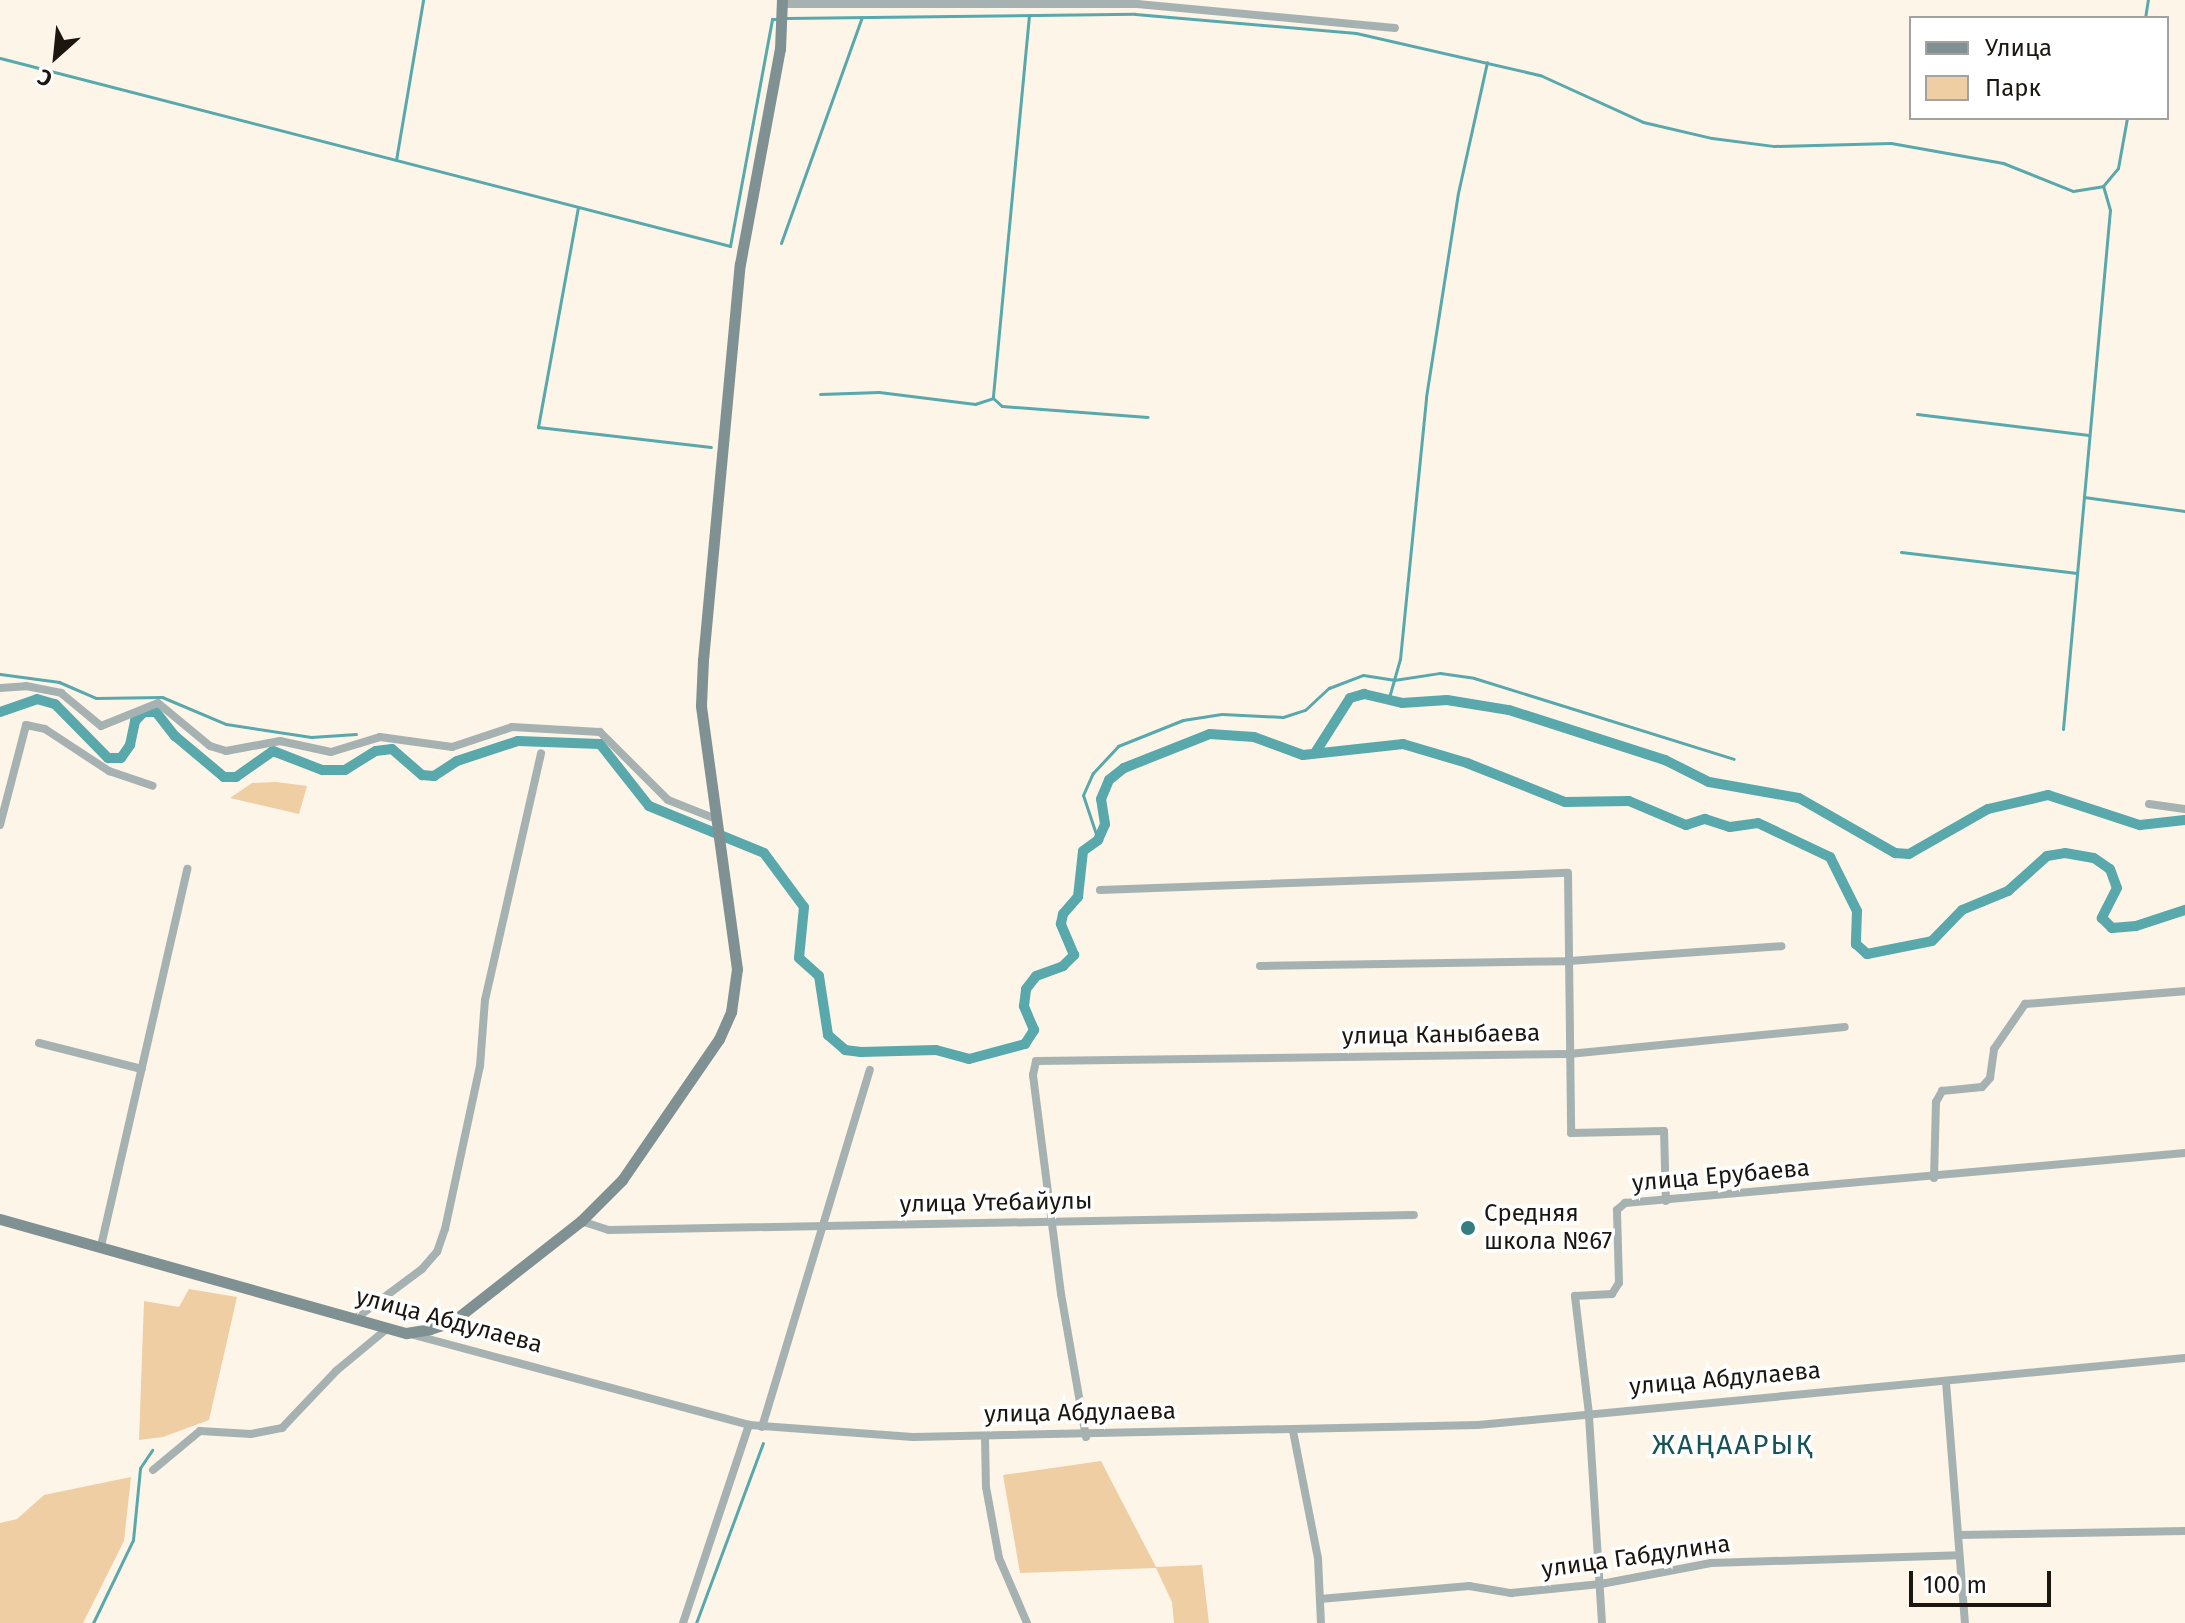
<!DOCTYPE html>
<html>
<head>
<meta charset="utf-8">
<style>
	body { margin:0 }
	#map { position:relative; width:2185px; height:1623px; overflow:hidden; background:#fef5e9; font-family:"Fira Sans",sans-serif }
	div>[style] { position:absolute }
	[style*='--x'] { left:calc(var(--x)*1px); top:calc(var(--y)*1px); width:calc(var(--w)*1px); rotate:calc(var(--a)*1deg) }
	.green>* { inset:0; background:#efcea3 }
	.stream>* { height:3px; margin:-1.5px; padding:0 1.5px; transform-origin:1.5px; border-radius:1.5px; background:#58a8ac }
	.canal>* { height:10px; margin:-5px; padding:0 5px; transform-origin:5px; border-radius:5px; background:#58a8ac }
	.street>* { height:8px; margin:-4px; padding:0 4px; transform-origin:4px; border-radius:4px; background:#a6b2b2 }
	.secondary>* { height:11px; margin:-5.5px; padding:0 5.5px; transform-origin:5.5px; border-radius:5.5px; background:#7f9192 }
	.dots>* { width:22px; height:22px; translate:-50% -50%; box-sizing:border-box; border:4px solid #fff; border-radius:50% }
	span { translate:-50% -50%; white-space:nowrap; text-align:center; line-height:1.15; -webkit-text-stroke:7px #fff; paint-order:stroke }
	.street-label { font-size:24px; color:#1c1610 }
	.poi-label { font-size:24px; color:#1c1610 }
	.left { translate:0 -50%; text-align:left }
	.quarter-label { font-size:28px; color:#175357; letter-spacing:2px }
	.legend { position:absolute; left:1909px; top:16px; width:260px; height:104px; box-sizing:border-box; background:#fff; border:2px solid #a4a29f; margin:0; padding:10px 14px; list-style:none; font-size:24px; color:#1c1610 }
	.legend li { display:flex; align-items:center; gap:16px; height:40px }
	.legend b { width:40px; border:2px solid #a4a29f }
	.north { position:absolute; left:16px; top:16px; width:80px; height:80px; -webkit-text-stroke:6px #fff; paint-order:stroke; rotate:207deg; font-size:22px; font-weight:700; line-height:32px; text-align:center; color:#1c1610 }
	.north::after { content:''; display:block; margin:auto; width:28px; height:36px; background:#1c1610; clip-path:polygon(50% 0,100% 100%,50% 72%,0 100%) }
	.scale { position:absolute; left:1909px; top:1571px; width:142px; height:36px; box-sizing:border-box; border:4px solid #1c1610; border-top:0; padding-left:10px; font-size:24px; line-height:28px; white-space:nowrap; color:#1c1610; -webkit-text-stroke:6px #fff; paint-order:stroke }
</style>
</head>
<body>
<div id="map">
	<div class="green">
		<i style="clip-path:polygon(276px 782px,307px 786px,299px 814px,230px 798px,252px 783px)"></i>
		<i style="clip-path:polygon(189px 1289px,237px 1297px,209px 1420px,163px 1437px,139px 1440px,144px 1301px,179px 1307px)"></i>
		<i style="clip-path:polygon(1101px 1461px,1156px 1567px,1202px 1565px,1209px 1623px,1174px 1623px,1172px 1602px,1156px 1568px,1020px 1573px,1003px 1475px)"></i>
		<i style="clip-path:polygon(131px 1477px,124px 1541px,83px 1623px,0 1623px,0 1523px,17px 1519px,44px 1495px)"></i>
	</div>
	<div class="stream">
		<i style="--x:1029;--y:15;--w:385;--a:95.4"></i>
		<i style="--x:993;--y:398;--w:12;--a:42"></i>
		<i style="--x:1002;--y:406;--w:146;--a:4.3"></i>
		<i style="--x:786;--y:18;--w:349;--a:-0.7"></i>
		<i style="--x:1135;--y:14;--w:222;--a:4.9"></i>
		<i style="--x:1356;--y:33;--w:189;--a:12.9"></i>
		<i style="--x:1540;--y:75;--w:113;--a:24.5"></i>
		<i style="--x:1643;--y:122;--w:71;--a:13.1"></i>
		<i style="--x:1712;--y:138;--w:63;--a:7.4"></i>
		<i style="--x:1774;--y:146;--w:117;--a:-1.5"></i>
		<i style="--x:1891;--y:143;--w:114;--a:10.1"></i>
		<i style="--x:2003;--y:163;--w:75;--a:21.8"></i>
		<i style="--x:2073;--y:191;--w:30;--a:-9"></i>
		<i style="--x:2103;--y:186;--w:23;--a:-50"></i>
		<i style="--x:2118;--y:168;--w:51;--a:-79.8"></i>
		<i style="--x:2145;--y:18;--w:18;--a:-81"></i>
		<i style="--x:0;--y:58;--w:754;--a:14.44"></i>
		<i style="--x:730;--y:246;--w:231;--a:-79.5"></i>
		<i style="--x:772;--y:19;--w:7;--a:0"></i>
		<i style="--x:396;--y:160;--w:162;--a:-80.4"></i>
		<i style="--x:578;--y:207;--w:224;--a:100.3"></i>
		<i style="--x:538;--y:427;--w:174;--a:6.6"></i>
		<i style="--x:781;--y:243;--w:240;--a:-70.3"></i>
		<i style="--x:820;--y:394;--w:59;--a:-1.9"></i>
		<i style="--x:879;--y:392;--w:97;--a:7.1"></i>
		<i style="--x:975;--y:404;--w:19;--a:-18"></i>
		<i style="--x:1917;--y:414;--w:173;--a:7"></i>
		<i style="--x:2084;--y:497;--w:102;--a:7.9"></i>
		<i style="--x:1901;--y:552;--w:177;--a:6.8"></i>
		<i style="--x:0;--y:674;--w:60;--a:7.7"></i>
		<i style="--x:59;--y:682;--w:40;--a:23.4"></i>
		<i style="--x:96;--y:698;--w:66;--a:-0.9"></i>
		<i style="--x:162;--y:697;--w:69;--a:22.9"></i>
		<i style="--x:226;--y:724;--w:86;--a:8.7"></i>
		<i style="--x:311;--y:737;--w:45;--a:-3.8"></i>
		<i style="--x:1388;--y:701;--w:44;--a:-74.1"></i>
		<i style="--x:1400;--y:659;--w:263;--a:-84.3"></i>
		<i style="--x:1426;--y:397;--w:206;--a:-81.1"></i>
		<i style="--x:1458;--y:193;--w:134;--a:-77.5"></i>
		<i style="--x:2063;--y:729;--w:521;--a:-84.83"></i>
		<i style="--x:2110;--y:210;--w:25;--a:-106"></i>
		<i style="--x:1098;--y:840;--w:47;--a:-108.4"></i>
		<i style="--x:1083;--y:795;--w:24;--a:-66"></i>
		<i style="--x:1093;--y:773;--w:37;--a:-47"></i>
		<i style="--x:1118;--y:746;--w:70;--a:-21.8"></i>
		<i style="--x:1183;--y:720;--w:39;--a:-9"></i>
		<i style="--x:1222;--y:714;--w:61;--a:2.8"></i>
		<i style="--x:1283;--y:717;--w:23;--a:-18"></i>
		<i style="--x:1305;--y:710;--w:33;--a:-43"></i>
		<i style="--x:1329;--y:688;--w:36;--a:-21"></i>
		<i style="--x:1363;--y:675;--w:31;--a:9"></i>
		<i style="--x:1394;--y:680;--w:47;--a:-8.7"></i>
		<i style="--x:1440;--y:673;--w:34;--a:8"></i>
		<i style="--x:1474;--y:678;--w:272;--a:17.3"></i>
		<i style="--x:93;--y:1623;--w:92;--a:-64.3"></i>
		<i style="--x:133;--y:1540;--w:72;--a:-84.4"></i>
		<i style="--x:140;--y:1468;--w:22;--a:-56"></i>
		<i style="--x:696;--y:1623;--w:192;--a:-69.6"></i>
	</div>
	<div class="canal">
		<i style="--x:0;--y:712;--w:39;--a:-19"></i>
		<i style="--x:37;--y:699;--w:19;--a:16"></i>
		<i style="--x:55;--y:704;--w:76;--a:45.5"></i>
		<i style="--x:108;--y:758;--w:13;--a:0"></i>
		<i style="--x:121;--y:758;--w:16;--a:-55"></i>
		<i style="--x:130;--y:745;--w:25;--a:-78"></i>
		<i style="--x:135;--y:721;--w:13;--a:-45"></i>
		<i style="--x:144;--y:712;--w:12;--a:0"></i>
		<i style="--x:156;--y:712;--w:31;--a:52"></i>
		<i style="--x:175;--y:736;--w:64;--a:39.9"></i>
		<i style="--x:224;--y:777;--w:12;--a:0"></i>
		<i style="--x:236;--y:777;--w:45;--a:-35.1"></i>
		<i style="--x:273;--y:751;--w:53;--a:21.2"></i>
		<i style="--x:322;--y:770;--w:23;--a:0"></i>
		<i style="--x:345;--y:770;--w:36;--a:-32"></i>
		<i style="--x:376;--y:751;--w:16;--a:-7"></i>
		<i style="--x:392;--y:749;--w:40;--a:41"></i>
		<i style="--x:422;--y:775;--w:12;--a:5"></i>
		<i style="--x:434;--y:776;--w:27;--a:-33"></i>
		<i style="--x:457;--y:761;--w:64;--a:-18.2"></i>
		<i style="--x:518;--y:741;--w:82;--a:2.1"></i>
		<i style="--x:600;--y:744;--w:79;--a:51.7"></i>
		<i style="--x:649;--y:806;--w:124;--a:22.2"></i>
		<i style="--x:764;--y:853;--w:67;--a:53.5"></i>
		<i style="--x:804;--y:907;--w:51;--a:95.6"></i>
		<i style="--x:799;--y:958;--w:27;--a:42"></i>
		<i style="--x:819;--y:976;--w:60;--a:81.3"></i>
		<i style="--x:828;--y:1035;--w:23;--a:41"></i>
		<i style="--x:845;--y:1050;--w:16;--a:7"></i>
		<i style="--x:861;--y:1052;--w:75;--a:-1.5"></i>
		<i style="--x:936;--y:1050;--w:34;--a:15"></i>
		<i style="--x:969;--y:1059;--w:58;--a:-15"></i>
		<i style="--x:1025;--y:1044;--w:17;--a:-57"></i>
		<i style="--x:1034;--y:1030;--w:26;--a:-113"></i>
		<i style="--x:1024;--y:1006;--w:17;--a:-83"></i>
		<i style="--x:1026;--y:989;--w:16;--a:-52"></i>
		<i style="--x:1036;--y:976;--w:29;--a:-20"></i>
		<i style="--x:1063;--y:966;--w:16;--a:-45"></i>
		<i style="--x:1074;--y:955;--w:34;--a:-113"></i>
		<i style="--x:1061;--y:924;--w:10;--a:-79"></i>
		<i style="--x:1063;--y:914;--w:23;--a:-49"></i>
		<i style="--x:1078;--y:897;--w:46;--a:-83.8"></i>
		<i style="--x:1083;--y:851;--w:19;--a:-36"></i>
		<i style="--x:1098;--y:840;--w:17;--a:-66"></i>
		<i style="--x:1105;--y:824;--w:25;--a:-99"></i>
		<i style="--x:1101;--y:799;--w:21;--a:-67"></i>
		<i style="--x:1109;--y:780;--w:19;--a:-39"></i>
		<i style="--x:1124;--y:768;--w:92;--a:-21.6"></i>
		<i style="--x:1210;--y:734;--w:44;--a:3.9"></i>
		<i style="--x:1254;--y:737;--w:52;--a:20.2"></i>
		<i style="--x:1303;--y:755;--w:101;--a:-6.3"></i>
		<i style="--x:1403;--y:744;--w:67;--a:16.5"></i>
		<i style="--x:1467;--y:763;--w:105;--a:21.7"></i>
		<i style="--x:1565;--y:802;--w:64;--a:-0.9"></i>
		<i style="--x:1629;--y:801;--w:62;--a:22.8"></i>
		<i style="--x:1686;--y:825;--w:20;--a:-18"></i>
		<i style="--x:1705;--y:819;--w:26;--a:18"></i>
		<i style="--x:1730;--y:827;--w:28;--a:-8"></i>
		<i style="--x:1758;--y:823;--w:80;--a:25.3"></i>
		<i style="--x:1830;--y:857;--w:60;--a:63.4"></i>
		<i style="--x:1857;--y:911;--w:33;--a:92"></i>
		<i style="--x:1856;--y:944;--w:15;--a:42"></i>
		<i style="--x:1867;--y:954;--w:66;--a:-11.3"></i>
		<i style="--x:1932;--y:941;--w:43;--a:-45.9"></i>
		<i style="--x:1962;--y:910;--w:50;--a:-22.4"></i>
		<i style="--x:2008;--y:891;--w:52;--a:-41.9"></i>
		<i style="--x:2047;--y:856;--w:18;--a:-9"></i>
		<i style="--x:2065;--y:853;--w:29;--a:10"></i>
		<i style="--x:2094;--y:858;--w:19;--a:35"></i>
		<i style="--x:2110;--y:869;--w:20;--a:70"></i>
		<i style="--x:2117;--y:888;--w:34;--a:117"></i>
		<i style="--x:2102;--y:918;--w:14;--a:45"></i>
		<i style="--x:2112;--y:928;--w:24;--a:-5"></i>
		<i style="--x:2136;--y:926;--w:52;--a:-18.1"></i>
		<i style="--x:1315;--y:753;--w:65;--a:-57.5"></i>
		<i style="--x:1350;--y:698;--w:15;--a:-16"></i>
		<i style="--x:1364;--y:694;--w:39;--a:13"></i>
		<i style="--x:1402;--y:703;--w:45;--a:-3.8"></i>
		<i style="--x:1447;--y:700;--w:63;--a:9.2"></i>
		<i style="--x:1509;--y:710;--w:164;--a:17.8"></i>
		<i style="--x:1665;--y:760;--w:49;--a:26.6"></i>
		<i style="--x:1709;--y:782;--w:91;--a:10.1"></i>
		<i style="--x:1799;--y:798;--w:111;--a:29.8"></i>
		<i style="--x:1895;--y:853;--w:14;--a:4"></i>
		<i style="--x:1909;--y:854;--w:91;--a:-29.7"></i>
		<i style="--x:1988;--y:809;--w:62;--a:-13.1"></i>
		<i style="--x:2048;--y:795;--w:97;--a:18.1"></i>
		<i style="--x:2140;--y:825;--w:45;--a:-6.3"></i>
	</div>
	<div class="street">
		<i style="--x:782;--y:4;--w:355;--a:0"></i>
		<i style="--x:1137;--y:4;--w:259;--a:5.3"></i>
		<i style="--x:0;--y:688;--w:26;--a:-4"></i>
		<i style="--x:26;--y:686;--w:36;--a:11"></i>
		<i style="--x:61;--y:693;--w:52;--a:39.5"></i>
		<i style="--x:101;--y:726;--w:61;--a:-22"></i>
		<i style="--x:158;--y:703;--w:67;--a:39.6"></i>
		<i style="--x:210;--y:746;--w:17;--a:17"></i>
		<i style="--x:226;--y:751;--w:55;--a:-10.5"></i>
		<i style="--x:280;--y:741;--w:52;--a:12.2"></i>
		<i style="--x:331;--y:752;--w:51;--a:-17"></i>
		<i style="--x:380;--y:737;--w:73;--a:7.9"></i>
		<i style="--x:452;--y:747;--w:63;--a:-18.4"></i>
		<i style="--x:512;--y:727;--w:88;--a:3.3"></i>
		<i style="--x:600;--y:732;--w:96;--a:45"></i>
		<i style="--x:668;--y:800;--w:52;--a:21.6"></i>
		<i style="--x:2149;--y:804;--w:36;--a:8"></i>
		<i style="--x:0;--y:825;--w:103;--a:-75.4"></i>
		<i style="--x:26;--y:725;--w:19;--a:12"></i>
		<i style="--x:45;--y:729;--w:77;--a:33.3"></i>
		<i style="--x:109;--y:771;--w:46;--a:18.8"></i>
		<i style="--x:1100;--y:890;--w:468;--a:-2.1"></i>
		<i style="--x:1568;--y:873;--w:260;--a:89.3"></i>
		<i style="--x:1571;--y:1133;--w:93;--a:-1.2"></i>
		<i style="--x:1664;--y:1131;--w:70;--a:88.4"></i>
		<i style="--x:1260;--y:966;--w:309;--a:-0.9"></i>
		<i style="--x:1569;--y:961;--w:213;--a:-4"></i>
		<i style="--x:39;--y:1043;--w:106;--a:14.2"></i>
		<i style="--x:1934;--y:1178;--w:76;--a:-88.5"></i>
		<i style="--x:1936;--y:1102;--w:13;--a:-61"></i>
		<i style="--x:1942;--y:1091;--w:40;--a:-5.7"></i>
		<i style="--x:1982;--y:1087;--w:12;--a:-48"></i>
		<i style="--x:1990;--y:1078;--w:29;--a:-82"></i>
		<i style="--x:1994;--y:1049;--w:55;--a:-55.4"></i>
		<i style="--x:2025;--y:1004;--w:161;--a:-4.6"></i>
		<i style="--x:581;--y:1221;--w:29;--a:18"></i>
		<i style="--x:609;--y:1230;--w:805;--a:-1.07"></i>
		<i style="--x:101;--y:1246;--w:387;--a:-77.1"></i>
		<i style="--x:355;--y:1319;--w:84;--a:-36.7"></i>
		<i style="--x:422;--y:1269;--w:23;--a:-49"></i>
		<i style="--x:437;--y:1252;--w:24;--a:-71"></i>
		<i style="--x:445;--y:1229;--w:167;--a:-77.9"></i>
		<i style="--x:480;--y:1066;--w:66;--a:-85.7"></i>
		<i style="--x:485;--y:1000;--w:253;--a:-77.2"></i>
		<i style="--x:410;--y:1334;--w:351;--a:15"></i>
		<i style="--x:749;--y:1425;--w:164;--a:4.2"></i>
		<i style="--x:913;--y:1437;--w:565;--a:-1.22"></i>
		<i style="--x:1478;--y:1425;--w:710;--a:-5.41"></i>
		<i style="--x:1946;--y:1382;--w:242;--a:85.5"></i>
		<i style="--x:762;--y:1427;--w:373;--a:-73.2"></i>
		<i style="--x:1293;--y:1431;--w:129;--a:78.9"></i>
		<i style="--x:1318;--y:1558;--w:65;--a:87.4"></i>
		<i style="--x:985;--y:1437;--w:50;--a:88.9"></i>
		<i style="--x:986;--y:1487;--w:72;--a:79.6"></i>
		<i style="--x:999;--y:1558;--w:71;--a:66.7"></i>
		<i style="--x:1086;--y:1437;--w:145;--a:-99.9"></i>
		<i style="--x:1061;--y:1294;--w:221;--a:-97.3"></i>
		<i style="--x:1033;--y:1075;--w:14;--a:-78"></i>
		<i style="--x:1036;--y:1061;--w:533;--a:-0.75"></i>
		<i style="--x:1569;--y:1054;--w:277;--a:-5.6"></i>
		<i style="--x:153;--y:1470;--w:61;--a:-39.7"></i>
		<i style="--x:200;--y:1431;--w:51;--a:3.4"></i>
		<i style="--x:251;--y:1434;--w:32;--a:-11"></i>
		<i style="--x:282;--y:1428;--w:79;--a:-46.5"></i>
		<i style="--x:336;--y:1371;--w:67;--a:-39.6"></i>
		<i style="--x:1958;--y:1535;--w:227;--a:-1"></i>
		<i style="--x:1320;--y:1599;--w:150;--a:-5"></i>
		<i style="--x:1469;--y:1586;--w:43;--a:9.5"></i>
		<i style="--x:1511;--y:1593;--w:90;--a:-5.7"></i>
		<i style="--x:1601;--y:1584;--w:112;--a:-10.8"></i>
		<i style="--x:1711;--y:1563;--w:248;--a:-1.8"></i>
		<i style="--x:683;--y:1623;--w:209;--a:-71.6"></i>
		<i style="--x:1602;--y:1623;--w:209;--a:-93.6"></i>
		<i style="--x:1589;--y:1414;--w:119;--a:-96.8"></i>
		<i style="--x:1575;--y:1296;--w:37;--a:-3"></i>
		<i style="--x:1612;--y:1294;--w:13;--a:-58"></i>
		<i style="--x:1619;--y:1283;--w:73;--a:-91.6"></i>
		<i style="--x:1617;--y:1210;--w:11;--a:-41"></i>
		<i style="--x:1625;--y:1203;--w:562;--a:-5.1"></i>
	</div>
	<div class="secondary">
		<i style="--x:0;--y:1219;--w:422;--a:15.7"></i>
		<i style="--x:406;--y:1333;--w:24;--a:-9"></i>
		<i style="--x:430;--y:1329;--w:23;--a:-18"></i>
		<i style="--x:452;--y:1322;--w:164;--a:-38.1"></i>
		<i style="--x:581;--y:1221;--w:58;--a:-45"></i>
		<i style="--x:622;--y:1180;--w:171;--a:-55.5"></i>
		<i style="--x:719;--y:1039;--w:30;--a:-66"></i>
		<i style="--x:731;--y:1012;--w:43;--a:-82.1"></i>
		<i style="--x:737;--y:969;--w:266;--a:-97.8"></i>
		<i style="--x:701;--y:705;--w:45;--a:-87.5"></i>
		<i style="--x:703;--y:660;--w:398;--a:-84.7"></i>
		<i style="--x:740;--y:264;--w:219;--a:-79.5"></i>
		<i style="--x:780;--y:49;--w:49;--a:-87.7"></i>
	</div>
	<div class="dots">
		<i style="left:1468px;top:1228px;background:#347d81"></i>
	</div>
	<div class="street-label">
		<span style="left:1441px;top:1035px;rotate:-1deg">улица Каныбаева</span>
		<span style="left:1721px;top:1176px;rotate:-5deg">улица Ерубаева</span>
		<span style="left:996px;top:1203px;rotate:-1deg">улица Утебайулы</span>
		<span style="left:449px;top:1321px;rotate:15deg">улица Абдулаева</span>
		<span style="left:1725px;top:1379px;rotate:-5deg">улица Абдулаева</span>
		<span style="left:1080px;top:1413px;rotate:-1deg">улица Абдулаева</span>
		<span style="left:1636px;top:1557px;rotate:-8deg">улица Габдулина</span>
	</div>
	<div class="poi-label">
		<span class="left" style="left:1484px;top:1228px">Средняя<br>школа №67</span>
	</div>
	<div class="quarter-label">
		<span style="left:1733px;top:1445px">ЖАҢААРЫҚ</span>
	</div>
	<ul class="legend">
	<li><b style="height:10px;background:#7f9192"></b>Улица</li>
	<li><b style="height:22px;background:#efcea3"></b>Парк</li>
	</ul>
	<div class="north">С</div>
	<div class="scale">100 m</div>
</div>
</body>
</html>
